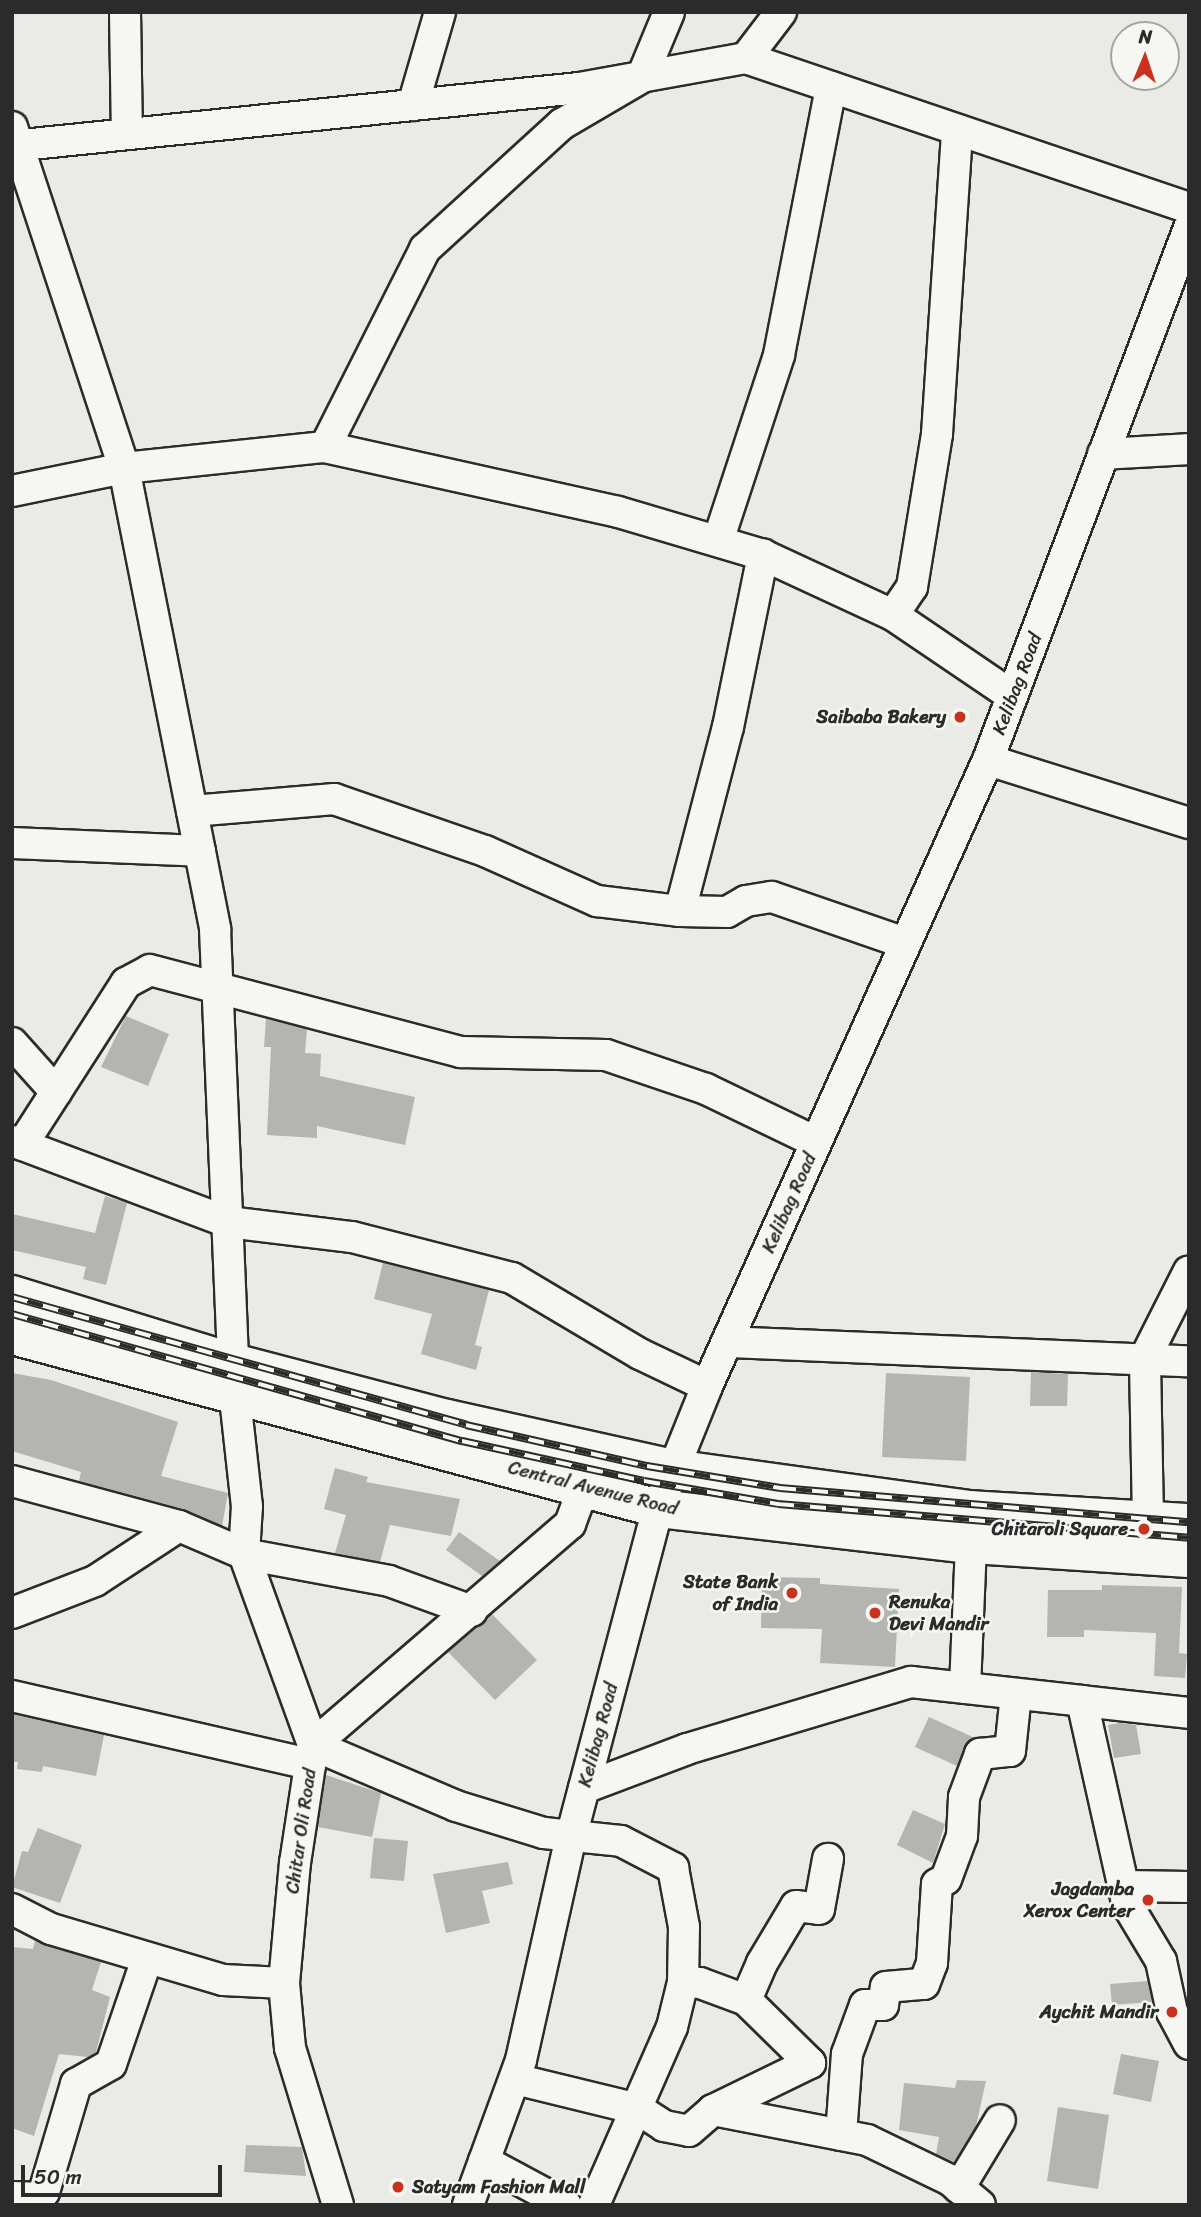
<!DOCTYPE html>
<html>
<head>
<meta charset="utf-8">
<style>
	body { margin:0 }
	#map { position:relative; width:1201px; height:2217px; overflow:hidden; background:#eaeae6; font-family:Sriracha,sans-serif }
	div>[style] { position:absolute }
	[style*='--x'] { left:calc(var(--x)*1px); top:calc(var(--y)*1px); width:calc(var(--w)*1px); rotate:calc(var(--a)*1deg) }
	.building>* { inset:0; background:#b4b4b1 }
	.roads { filter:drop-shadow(2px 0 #2b2b2b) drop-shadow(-2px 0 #2b2b2b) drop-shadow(0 2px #2b2b2b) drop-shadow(0 -2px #2b2b2b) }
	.minor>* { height:30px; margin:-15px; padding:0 15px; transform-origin:15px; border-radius:15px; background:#f6f6f2 }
	.major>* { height:37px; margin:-18.5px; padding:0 18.5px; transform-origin:18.5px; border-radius:18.5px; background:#f6f6f2 }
	.rail>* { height:8px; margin-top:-4px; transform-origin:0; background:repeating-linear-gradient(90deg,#f6f6f2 0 16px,#2b2b2b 0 32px); box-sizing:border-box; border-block:2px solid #2b2b2b }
	.dots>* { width:19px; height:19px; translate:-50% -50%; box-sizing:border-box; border:4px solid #f6f6f2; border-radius:50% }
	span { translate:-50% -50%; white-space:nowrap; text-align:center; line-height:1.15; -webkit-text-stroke:5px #f6f6f2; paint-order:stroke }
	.street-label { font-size:19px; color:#2b2b2b }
	.poi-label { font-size:19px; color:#2b2b2b; font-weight:700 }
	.right { translate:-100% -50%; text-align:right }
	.left { translate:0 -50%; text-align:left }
	.frame { position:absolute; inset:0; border:14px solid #2b2b2b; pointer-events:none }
	.north { position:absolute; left:1110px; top:21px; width:70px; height:70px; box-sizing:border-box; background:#f6f6f2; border:2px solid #a5a5a2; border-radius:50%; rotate:2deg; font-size:19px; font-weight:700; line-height:28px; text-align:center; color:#2b2b2b }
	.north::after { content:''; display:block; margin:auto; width:24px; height:32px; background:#c8321e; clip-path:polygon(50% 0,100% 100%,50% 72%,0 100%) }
	.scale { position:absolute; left:21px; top:2165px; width:201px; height:32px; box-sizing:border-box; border:4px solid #2b2b2b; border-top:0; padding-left:9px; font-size:21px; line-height:24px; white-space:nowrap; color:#2b2b2b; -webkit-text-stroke:5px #f6f6f2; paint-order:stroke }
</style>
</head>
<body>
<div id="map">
	<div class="building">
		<i style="clip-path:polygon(126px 1016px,169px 1034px,148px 1086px,101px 1067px)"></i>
		<i style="clip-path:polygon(266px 1019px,307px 1029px,305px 1053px,321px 1054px,320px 1076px,415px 1097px,405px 1145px,317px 1126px,317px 1138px,267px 1135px,271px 1047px,264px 1047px)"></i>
		<i style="clip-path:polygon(105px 1196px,127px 1203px,106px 1285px,83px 1279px,86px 1267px,12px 1250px,12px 1214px,95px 1233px)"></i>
		<i style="clip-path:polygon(383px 1263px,489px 1290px,475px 1345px,482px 1347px,476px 1370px,421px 1354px,432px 1314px,374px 1299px)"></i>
		<i style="clip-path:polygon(1031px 1372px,1068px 1374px,1067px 1406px,1030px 1406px)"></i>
		<i style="clip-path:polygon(12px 1373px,51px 1380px,178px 1422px,161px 1476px,228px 1493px,222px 1526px,184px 1509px,79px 1481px,81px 1472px,12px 1451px)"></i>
		<i style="clip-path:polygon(886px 1373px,970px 1377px,966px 1461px,882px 1457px)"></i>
		<i style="clip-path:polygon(335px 1468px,368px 1477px,366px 1482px,460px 1499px,451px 1536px,390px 1525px,380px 1562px,335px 1553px,346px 1515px,324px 1509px)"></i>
		<i style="clip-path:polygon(459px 1532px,500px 1561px,482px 1576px,446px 1550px)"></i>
		<i style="clip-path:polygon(762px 1577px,820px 1578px,820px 1584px,899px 1589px,895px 1667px,820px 1663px,822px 1629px,761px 1628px)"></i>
		<i style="clip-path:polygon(1102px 1585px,1182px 1587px,1179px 1653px,1187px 1654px,1185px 1678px,1154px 1676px,1156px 1633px,1084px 1630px,1084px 1637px,1047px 1637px,1048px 1590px,1102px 1590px)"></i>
		<i style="clip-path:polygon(492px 1614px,537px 1660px,495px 1700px,448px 1652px)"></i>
		<i style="clip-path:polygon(12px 1714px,104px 1735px,96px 1776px,43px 1766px,42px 1772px,17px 1769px,18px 1762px,12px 1762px)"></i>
		<i style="clip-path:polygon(929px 1717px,975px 1738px,964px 1747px,957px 1766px,915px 1747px)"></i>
		<i style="clip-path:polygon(1119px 1723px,1136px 1725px,1141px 1754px,1114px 1758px,1108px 1725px)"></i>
		<i style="clip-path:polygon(326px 1775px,381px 1793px,372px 1837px,318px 1827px)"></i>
		<i style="clip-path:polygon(913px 1810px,945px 1824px,933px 1863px,897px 1845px)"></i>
		<i style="clip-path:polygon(38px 1828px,82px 1845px,60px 1903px,12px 1887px,22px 1851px,28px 1852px)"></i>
		<i style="clip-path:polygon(374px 1838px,408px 1841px,404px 1881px,370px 1878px)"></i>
		<i style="clip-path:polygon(508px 1862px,513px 1884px,482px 1891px,490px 1923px,446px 1933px,433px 1874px)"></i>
		<i style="clip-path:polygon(35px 1941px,101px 1962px,92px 1990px,110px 1997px,96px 2052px,88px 2057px,59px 2054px,34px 2136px,12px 2128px,12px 1947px,33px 1949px)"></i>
		<i style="clip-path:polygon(1148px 1981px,1152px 2002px,1112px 2005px,1110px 1984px)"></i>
		<i style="clip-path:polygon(1121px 2054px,1159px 2061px,1151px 2102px,1113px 2094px)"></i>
		<i style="clip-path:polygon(957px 2080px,986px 2081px,976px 2126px,954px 2162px,936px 2154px,939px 2137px,899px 2130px,904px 2083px,955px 2088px)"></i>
		<i style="clip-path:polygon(1058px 2107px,1109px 2115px,1098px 2189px,1047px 2181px)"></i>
		<i style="clip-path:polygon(246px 2145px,302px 2147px,306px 2176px,244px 2172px)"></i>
	</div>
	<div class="roads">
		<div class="minor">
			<i style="--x:125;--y:12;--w:121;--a:89.1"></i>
			<i style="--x:746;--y:58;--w:58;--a:-52.7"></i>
			<i style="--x:413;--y:105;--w:97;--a:-73.8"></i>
			<i style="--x:12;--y:127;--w:359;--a:71.8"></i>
			<i style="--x:124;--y:468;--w:470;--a:78.8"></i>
			<i style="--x:215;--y:929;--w:469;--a:87.6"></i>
			<i style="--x:235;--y:1398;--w:109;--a:83.7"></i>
			<i style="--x:247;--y:1506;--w:48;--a:93.6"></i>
			<i style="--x:244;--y:1554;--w:203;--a:70.1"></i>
			<i style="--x:313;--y:1745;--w:155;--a:23.1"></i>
			<i style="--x:456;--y:1806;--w:92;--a:17.1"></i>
			<i style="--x:544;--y:1833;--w:77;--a:5.9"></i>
			<i style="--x:621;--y:1841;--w:59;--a:27.4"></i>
			<i style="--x:673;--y:1868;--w:60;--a:79.4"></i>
			<i style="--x:684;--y:1927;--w:55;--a:91"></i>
			<i style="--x:683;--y:1982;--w:46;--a:103.7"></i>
			<i style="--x:672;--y:2027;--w:194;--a:113.7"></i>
			<i style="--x:12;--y:146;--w:570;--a:-5.84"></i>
			<i style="--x:579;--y:88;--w:170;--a:-10.2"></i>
			<i style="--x:746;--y:58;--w:468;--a:18.7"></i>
			<i style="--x:325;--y:447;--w:222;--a:-63.2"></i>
			<i style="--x:425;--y:249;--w:185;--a:-42.4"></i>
			<i style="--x:562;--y:124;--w:93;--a:-30.4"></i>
			<i style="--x:642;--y:77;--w:70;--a:-67.4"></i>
			<i style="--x:1103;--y:454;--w:86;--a:-3.3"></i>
			<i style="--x:12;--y:491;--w:114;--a:-11.6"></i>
			<i style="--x:124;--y:468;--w:202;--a:-6"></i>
			<i style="--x:325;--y:447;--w:300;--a:12.5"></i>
			<i style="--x:618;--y:512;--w:151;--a:16.5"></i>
			<i style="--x:763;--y:555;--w:143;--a:24.8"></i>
			<i style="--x:893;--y:615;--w:144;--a:34.2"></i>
			<i style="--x:718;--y:541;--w:196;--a:-71.8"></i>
			<i style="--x:779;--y:355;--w:273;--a:-79"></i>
			<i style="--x:893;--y:615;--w:34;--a:-56"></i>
			<i style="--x:912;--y:587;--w:155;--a:-80.7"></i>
			<i style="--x:937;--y:434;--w:305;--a:-86.2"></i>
			<i style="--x:988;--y:760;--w:211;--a:17.4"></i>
			<i style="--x:192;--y:811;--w:143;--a:-4.8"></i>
			<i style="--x:334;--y:799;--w:160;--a:19"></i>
			<i style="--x:485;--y:851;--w:123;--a:24.1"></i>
			<i style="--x:597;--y:901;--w:84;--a:6.9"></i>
			<i style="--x:680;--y:911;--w:190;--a:-75.4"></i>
			<i style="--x:728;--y:727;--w:176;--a:-78.5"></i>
			<i style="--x:12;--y:843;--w:188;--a:2.4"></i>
			<i style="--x:680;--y:911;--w:47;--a:1.2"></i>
			<i style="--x:727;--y:912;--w:22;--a:-30"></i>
			<i style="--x:746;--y:901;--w:26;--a:-9"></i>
			<i style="--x:772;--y:897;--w:141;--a:19.1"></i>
			<i style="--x:12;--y:1043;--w:66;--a:48.1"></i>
			<i style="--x:12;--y:1141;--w:231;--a:20.6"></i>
			<i style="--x:228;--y:1222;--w:125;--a:6.9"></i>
			<i style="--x:352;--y:1237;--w:165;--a:14.4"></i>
			<i style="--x:512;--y:1278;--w:149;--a:30.7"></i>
			<i style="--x:640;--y:1354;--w:74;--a:25.5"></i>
			<i style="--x:22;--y:1145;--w:193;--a:-57.3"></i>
			<i style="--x:126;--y:983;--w:27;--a:-28"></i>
			<i style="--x:150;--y:970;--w:322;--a:14.8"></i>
			<i style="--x:461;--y:1052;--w:145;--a:1.2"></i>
			<i style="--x:606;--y:1055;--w:106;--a:18.8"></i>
			<i style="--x:706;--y:1089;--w:122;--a:25.7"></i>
			<i style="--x:727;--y:1342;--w:462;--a:2.4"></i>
			<i style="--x:12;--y:1481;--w:173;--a:15.1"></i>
			<i style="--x:179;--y:1526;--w:71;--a:23.3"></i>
			<i style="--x:244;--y:1554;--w:147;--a:10.5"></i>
			<i style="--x:389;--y:1581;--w:88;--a:19.9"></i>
			<i style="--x:1148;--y:1519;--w:161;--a:-91.1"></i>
			<i style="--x:1145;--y:1358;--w:97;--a:-63.2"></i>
			<i style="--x:12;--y:1613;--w:89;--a:-21.1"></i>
			<i style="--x:95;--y:1581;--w:100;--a:-33.2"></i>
			<i style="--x:965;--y:1688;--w:144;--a:-87.6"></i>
			<i style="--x:12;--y:1696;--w:306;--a:12.9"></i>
			<i style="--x:1082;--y:1701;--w:108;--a:6.4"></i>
			<i style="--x:584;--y:1788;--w:110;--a:-20.7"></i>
			<i style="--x:687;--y:1749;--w:234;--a:-16.7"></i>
			<i style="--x:911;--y:1682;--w:172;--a:6.3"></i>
			<i style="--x:1082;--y:1701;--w:210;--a:77.4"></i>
			<i style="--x:1128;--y:1906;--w:64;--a:59"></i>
			<i style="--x:1161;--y:1961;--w:52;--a:77.8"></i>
			<i style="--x:1172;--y:2012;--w:36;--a:62"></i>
			<i style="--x:1125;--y:1886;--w:64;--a:0.9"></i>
			<i style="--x:12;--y:1909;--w:44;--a:27.1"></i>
			<i style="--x:51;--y:1929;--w:179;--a:16.5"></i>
			<i style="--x:223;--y:1980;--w:61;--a:2.8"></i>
			<i style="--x:683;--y:1982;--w:17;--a:3"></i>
			<i style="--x:700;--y:1983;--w:49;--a:20.3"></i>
			<i style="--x:746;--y:2000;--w:90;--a:44.5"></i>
			<i style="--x:810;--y:2063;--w:108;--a:154.1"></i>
			<i style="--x:746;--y:2000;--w:40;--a:-66.6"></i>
			<i style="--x:762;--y:1963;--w:66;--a:-59.2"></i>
			<i style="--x:796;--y:1906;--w:23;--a:7"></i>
			<i style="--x:819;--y:1909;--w:51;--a:-79.8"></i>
			<i style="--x:515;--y:2079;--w:127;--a:13.7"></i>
			<i style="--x:638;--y:2109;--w:31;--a:33"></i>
			<i style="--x:664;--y:2126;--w:25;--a:11"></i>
			<i style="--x:689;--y:2131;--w:32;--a:-41"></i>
			<i style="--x:713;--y:2110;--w:157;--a:11"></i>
			<i style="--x:867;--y:2140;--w:92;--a:25.7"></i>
			<i style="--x:950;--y:2180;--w:39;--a:40"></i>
			<i style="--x:841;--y:2135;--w:81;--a:-85.8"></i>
			<i style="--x:847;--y:2054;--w:52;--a:-69.8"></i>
			<i style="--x:865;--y:2005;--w:18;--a:0"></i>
			<i style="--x:883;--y:2005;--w:18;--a:-81"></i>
			<i style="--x:886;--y:1987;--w:38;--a:-5"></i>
			<i style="--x:924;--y:1984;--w:22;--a:-69"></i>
			<i style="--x:932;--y:1963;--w:79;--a:-86.4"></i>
			<i style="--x:937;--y:1884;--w:10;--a:-29"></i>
			<i style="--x:946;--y:1879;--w:46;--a:-69.6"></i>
			<i style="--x:962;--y:1836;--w:39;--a:-87"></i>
			<i style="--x:964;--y:1797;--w:46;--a:-69.6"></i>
			<i style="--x:980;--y:1754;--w:30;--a:-6"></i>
			<i style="--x:1010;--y:1751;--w:57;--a:-84"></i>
			<i style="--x:484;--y:2161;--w:93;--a:28.2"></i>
			<i style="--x:959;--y:2188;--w:79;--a:-58.9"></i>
			<i style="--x:12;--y:2197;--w:24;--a:2"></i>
			<i style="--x:36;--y:2198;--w:10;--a:-37"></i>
			<i style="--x:44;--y:2192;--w:113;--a:-73.5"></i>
			<i style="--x:76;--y:2084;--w:40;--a:-29.7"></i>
			<i style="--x:111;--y:2064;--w:111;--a:-71.1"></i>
			<i style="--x:338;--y:2205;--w:164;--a:-107"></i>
			<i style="--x:290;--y:2048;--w:65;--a:-95.3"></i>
			<i style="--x:284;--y:1983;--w:121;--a:-84.8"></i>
			<i style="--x:295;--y:1863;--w:119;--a:-81.3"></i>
			<i style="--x:313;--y:1745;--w:339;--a:-40.7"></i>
			<i style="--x:570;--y:1524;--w:40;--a:-69.8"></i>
			<i style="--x:468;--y:2205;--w:154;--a:-69.9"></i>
			<i style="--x:521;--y:2060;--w:229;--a:-77.4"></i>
			<i style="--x:571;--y:1837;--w:340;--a:-75.2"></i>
			<i style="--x:658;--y:1508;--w:131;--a:-68.1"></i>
			<i style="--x:707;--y:1386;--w:686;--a:-65.83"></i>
			<i style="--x:988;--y:760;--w:569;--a:-69.3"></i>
		</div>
		<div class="major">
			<i style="--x:12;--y:1294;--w:231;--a:17.1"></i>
			<i style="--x:233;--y:1362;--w:221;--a:14.7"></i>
			<i style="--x:447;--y:1418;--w:231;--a:12.5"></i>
			<i style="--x:673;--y:1468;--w:299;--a:7.9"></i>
			<i style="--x:969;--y:1509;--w:220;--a:3.4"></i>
			<i style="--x:12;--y:1335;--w:669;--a:14.99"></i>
			<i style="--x:658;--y:1508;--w:315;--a:6.6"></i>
			<i style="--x:971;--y:1544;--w:218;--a:3.7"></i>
		</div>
	</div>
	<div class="rail">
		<i style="--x:12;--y:1297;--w:472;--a:15.7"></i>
		<i style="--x:466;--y:1425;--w:186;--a:12.8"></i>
		<i style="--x:647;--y:1466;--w:135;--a:9.4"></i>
		<i style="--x:780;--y:1488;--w:410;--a:4.8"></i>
		<i style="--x:12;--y:1314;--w:468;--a:15.8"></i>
		<i style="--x:462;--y:1441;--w:186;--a:12.4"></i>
		<i style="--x:644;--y:1481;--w:136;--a:9.7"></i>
		<i style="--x:778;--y:1504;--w:412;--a:4.7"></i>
	</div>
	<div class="dots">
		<i style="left:960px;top:717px;background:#c8321e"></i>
		<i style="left:1144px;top:1529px;background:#c8321e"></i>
		<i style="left:792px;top:1593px;background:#c8321e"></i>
		<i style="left:875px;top:1613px;background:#c8321e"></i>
		<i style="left:1148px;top:1900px;background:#c8321e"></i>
		<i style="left:1172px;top:2012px;background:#c8321e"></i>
		<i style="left:398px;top:2187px;background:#c8321e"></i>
	</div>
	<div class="street-label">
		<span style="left:1017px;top:684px;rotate:-69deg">Kelibag Road</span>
		<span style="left:789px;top:1203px;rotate:-66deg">Kelibag Road</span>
		<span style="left:593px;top:1488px;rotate:14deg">Central Avenue Road</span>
		<span style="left:598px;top:1735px;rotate:-75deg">Kelibag Road</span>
		<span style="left:301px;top:1831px;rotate:-82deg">Chitar Oli Road</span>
	</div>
	<div class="poi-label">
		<span class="right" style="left:946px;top:717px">Saibaba Bakery</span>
		<span class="right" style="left:1128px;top:1529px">Chitaroli Square</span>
		<span class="right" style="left:778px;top:1593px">State Bank<br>of India</span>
		<span class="left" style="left:889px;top:1613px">Renuka<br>Devi Mandir</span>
		<span class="right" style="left:1134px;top:1900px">Jagdamba<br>Xerox Center</span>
		<span class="right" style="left:1158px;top:2012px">Aychit Mandir</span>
		<span class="left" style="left:412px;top:2187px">Satyam Fashion Mall</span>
	</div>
	<div class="frame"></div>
	<div class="north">N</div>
	<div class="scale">50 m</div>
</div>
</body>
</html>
